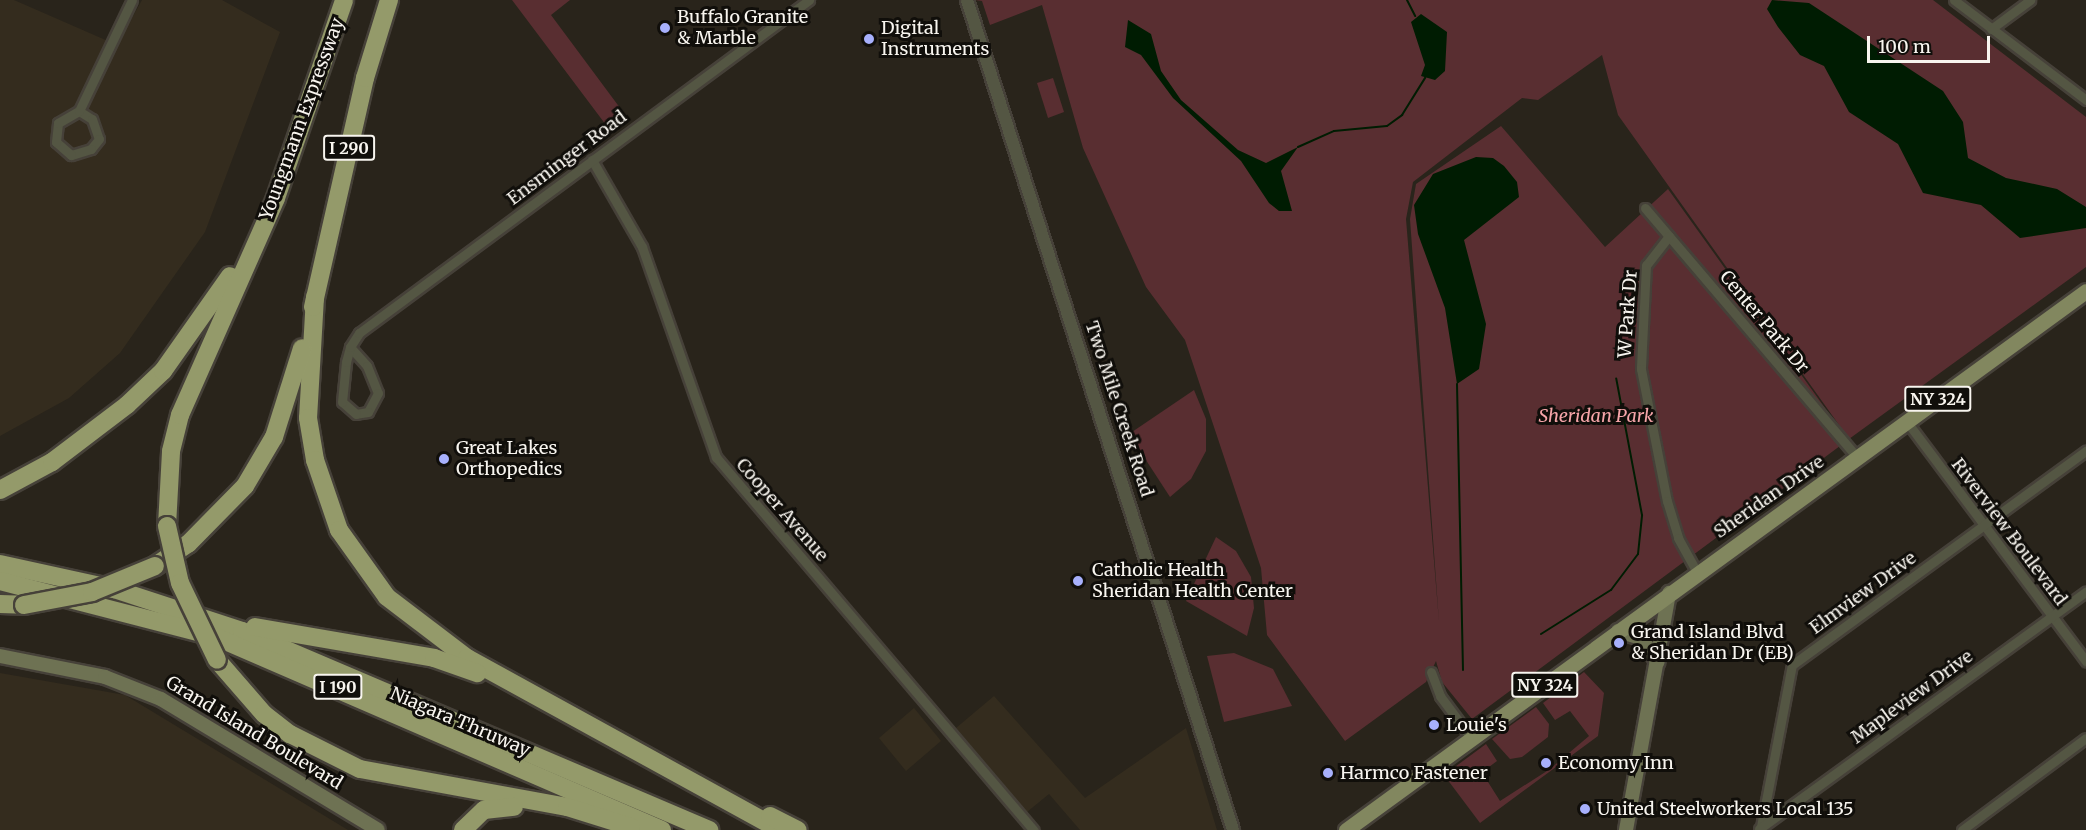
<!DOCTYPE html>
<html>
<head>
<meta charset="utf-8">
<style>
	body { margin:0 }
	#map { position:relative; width:2086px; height:830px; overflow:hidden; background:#29241b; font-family:Merriweather,serif }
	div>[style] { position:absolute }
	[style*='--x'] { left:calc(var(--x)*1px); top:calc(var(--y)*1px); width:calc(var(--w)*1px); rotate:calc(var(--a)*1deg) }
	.built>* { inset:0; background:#342c1e }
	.green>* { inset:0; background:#592e31 }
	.water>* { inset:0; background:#001c02 }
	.stream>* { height:2px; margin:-1px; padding:0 1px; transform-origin:1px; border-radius:1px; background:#001c02 }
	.roads { filter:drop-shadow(2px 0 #464139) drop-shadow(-2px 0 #464139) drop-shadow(0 2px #464139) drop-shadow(0 -2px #464139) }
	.minor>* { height:9px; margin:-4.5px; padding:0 4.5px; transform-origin:4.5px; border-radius:4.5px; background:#545643 }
	.tertiary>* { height:12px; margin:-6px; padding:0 6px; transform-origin:6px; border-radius:6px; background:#545643 }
	.secondary>* { height:14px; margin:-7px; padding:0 7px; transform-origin:7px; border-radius:7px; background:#6e7253 }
	.primary>* { height:15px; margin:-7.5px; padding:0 7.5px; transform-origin:7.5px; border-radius:7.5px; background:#82875f }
	.motorway>* { height:18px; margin:-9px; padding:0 9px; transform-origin:9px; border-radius:9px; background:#949a6a }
	.bridges { filter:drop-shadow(2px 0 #464139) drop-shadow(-2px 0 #464139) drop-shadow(0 2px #464139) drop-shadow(0 -2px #464139) }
	.motorway-bridge>* { height:18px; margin:-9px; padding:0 9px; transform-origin:9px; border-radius:9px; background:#949a6a }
	.dots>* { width:16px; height:16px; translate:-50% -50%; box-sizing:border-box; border:3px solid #100e0a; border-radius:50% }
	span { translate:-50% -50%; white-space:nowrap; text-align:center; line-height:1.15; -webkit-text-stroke:6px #100e0a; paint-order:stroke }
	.shield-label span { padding:2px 4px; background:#100e0a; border:2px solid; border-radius:4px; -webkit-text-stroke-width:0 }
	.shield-label { font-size:16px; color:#f8f5ef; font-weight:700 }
	.poi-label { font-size:18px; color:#f8f5ef }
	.left { translate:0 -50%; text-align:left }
	.street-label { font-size:18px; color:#f8f5ef }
	.park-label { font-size:18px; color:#f6a5a9; font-style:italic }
	.scale { position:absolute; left:1867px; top:36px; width:123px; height:27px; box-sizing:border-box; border:3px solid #f8f5ef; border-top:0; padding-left:8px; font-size:18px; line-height:21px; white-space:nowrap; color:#f8f5ef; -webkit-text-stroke:4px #100e0a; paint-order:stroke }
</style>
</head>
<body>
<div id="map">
	<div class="built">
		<i style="clip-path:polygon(0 0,14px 0,117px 45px,142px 0,222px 0,280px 32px,205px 232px,120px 353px,69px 398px,0 436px)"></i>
		<i style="clip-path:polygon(0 673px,125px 695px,348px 830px,0 830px)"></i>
		<i style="clip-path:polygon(994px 696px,1085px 798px,1186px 728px,1217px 830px,1080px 830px,1049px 794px,1027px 812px,956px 728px)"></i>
		<i style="clip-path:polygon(914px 708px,941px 741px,906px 771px,879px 738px)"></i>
	</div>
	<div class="green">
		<i style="clip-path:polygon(512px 0,570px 0,551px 15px,626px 116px,609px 129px)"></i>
		<i style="clip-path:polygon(975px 0,1933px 0,2086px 117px,2086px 267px,1849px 439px,1618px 115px,1602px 55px,1538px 100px,1522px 98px,1413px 182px,1406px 219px,1439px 622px,1410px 219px,1416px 184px,1501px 126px,1605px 247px,1668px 189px,1848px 440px,1472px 719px,1442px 682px,1436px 661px,1426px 682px,1345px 741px,1267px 635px,1261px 568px,1185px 340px,1146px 287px,1083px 148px,1042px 5px,990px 25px,982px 1px)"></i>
		<i style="clip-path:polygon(1053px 78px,1064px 112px,1048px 118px,1037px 83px)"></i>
		<i style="clip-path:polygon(1194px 390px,1206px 419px,1206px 451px,1191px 479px,1170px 497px,1129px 434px)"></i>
		<i style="clip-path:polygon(1216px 537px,1236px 551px,1251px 577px,1254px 608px,1247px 636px,1186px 601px)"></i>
		<i style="clip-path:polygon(1234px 653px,1273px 669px,1292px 706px,1224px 722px,1207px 656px)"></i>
		<i style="clip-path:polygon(1584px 672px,1604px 693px,1598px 736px,1480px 823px,1444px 775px,1486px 744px,1497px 761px,1485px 770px,1488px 782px,1500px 801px,1550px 769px,1589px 736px,1570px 711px,1555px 720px,1543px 703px)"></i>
		<i style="clip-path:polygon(1536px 707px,1549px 724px,1548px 737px,1522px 757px,1510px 759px,1492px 739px)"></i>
	</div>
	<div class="water">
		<i style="clip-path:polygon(1772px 0,1809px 3px,1943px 91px,1963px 122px,1968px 158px,2006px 178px,2057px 189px,2086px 207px,2086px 228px,2020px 238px,1981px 205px,1923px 193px,1898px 144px,1849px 112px,1824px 66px,1800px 55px,1778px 27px,1767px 9px)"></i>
		<i style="clip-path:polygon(1421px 14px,1447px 32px,1445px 71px,1435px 80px,1421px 76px,1425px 65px,1411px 22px)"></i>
		<i style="clip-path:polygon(1128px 20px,1151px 34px,1161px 71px,1181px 100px,1238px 150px,1266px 163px,1298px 147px,1281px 171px,1292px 211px,1279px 211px,1269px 203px,1241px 161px,1173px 98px,1141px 55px,1125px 47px)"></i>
		<i style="clip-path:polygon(1476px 157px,1493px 158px,1504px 166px,1517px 182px,1519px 197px,1464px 240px,1486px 324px,1479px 369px,1457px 384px,1445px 308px,1418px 234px,1414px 205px,1433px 174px)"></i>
	</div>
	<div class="stream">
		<i style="--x:1407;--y:0;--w:18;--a:63"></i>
		<i style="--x:1298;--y:147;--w:39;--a:-24"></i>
		<i style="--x:1334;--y:131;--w:53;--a:-5.4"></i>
		<i style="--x:1387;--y:126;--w:19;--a:-36"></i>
		<i style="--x:1402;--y:115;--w:44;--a:-58.1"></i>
		<i style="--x:1457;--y:384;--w:286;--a:88.8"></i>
		<i style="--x:1541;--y:634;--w:83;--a:-32.2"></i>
		<i style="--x:1611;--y:590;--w:45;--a:-53.1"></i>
		<i style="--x:1638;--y:554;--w:39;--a:-84"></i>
		<i style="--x:1642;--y:515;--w:139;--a:-100.7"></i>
	</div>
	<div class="roads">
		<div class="minor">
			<i style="--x:1954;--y:0;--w:166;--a:37.1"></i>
			<i style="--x:1991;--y:29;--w:49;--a:-36.6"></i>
			<i style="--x:79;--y:111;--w:15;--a:32"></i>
			<i style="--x:92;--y:119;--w:21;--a:71"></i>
			<i style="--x:99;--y:139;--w:13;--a:129"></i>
			<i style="--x:91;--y:149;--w:21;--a:163"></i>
			<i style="--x:71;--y:155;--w:20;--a:-139"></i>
			<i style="--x:56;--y:142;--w:19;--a:-84"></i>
			<i style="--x:58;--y:123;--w:24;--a:-30"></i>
			<i style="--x:79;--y:111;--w:123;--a:-64.5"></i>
			<i style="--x:592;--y:160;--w:100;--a:60.1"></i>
			<i style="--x:642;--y:247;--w:223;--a:70.6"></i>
			<i style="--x:716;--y:457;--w:490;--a:49.6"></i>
			<i style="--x:1645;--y:208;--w:327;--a:49.6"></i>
			<i style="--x:1669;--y:236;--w:37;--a:128"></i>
			<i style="--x:1646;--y:265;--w:104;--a:92.8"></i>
			<i style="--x:1641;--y:369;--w:135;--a:78.9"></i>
			<i style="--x:1667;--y:501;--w:39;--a:73"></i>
			<i style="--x:1678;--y:538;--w:39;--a:61"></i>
			<i style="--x:350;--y:347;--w:25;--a:48"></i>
			<i style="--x:367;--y:366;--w:29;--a:68"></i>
			<i style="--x:378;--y:393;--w:21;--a:118"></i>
			<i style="--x:368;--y:412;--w:12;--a:171"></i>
			<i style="--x:356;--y:414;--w:18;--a:-139"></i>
			<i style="--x:342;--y:402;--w:40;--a:-84.3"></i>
			<i style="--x:346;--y:362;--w:16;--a:-75"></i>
			<i style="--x:350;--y:347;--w:17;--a:-57"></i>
			<i style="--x:359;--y:333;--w:560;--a:-36.5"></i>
			<i style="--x:1907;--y:422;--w:299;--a:53.2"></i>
			<i style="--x:1431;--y:672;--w:26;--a:69"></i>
			<i style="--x:1440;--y:696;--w:54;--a:53.3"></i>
			<i style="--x:1761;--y:827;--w:165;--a:-79.2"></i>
			<i style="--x:1792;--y:665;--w:364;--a:-36.1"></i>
			<i style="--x:1759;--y:829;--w:404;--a:-36"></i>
			<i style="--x:1962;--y:830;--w:154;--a:-36.6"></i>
		</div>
		<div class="tertiary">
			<i style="--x:967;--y:0;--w:872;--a:72.23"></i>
		</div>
		<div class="secondary">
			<i style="--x:1618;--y:631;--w:24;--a:17"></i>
			<i style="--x:1641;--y:638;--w:29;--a:55"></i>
			<i style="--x:0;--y:656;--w:107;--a:11.3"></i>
			<i style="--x:105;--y:677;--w:60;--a:21.4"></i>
			<i style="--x:161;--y:699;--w:253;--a:31.1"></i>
			<i style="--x:1626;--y:830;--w:241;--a:-79.7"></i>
		</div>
		<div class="primary">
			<i style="--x:1346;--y:830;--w:915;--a:-36.07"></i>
		</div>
		<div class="motorway">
			<i style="--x:315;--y:297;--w:121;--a:93.3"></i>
			<i style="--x:308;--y:418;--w:43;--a:80.5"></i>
			<i style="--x:315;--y:460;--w:74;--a:71.1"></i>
			<i style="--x:339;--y:530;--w:82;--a:54.4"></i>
			<i style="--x:387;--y:597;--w:101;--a:37.3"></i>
			<i style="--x:467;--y:658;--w:357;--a:28.8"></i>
			<i style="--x:313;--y:307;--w:235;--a:-77.2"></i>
			<i style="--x:365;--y:78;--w:82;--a:-72.9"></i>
			<i style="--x:0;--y:490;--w:59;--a:-28.3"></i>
			<i style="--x:52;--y:462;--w:94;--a:-37.2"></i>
			<i style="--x:127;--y:405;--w:50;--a:-43.4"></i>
			<i style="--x:163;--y:371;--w:116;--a:-54.8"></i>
			<i style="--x:167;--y:526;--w:75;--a:-86.9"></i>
			<i style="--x:171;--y:451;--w:37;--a:-76"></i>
			<i style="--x:180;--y:415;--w:237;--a:-66.1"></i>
			<i style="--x:276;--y:198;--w:209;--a:-71"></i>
			<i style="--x:0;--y:564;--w:117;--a:12.4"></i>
			<i style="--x:114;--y:589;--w:135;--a:18.2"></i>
			<i style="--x:242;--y:631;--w:508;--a:23.08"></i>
			<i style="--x:155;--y:566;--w:40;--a:-34"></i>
			<i style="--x:188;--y:544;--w:81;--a:-45.5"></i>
			<i style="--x:245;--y:486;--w:57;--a:-59.4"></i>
			<i style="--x:274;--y:437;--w:93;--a:-72.5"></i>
			<i style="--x:0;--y:581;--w:223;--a:14.5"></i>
			<i style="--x:216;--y:637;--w:486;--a:23.4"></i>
			<i style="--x:0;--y:604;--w:24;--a:2"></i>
			<i style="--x:255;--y:627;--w:182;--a:9.8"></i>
			<i style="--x:434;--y:658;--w:46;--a:19.2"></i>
			<i style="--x:217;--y:660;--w:72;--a:49"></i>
			<i style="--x:264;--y:714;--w:33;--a:38"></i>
			<i style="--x:290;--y:734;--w:78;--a:26.6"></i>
			<i style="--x:360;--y:769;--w:210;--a:10.4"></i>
			<i style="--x:567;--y:807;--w:67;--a:17.4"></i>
			<i style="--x:770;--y:816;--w:31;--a:27"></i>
			<i style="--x:463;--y:830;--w:29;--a:-44"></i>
			<i style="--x:484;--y:810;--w:30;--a:-6"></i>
		</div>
	</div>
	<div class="bridges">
		<div class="motorway-bridge">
			<i style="--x:167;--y:526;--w:58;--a:77.2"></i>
			<i style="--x:180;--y:583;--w:85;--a:64.3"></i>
			<i style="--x:24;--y:605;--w:69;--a:-10.8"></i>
			<i style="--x:92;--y:592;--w:68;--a:-22.4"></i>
		</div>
	</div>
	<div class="dots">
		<i style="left:665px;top:28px;background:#a7b0fc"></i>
		<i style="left:869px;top:39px;background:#a7b0fc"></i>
		<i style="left:444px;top:459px;background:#a7b0fc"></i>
		<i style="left:1078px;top:581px;background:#a7b0fc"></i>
		<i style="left:1619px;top:643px;background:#a7b0fc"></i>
		<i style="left:1434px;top:725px;background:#a7b0fc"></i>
		<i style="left:1546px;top:763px;background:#a7b0fc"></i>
		<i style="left:1328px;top:773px;background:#a7b0fc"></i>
		<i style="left:1585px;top:809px;background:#a7b0fc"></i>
	</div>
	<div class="shield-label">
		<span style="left:349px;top:148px">I 290</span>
		<span style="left:1938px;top:399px">NY 324</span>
		<span style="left:1545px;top:685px">NY 324</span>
		<span style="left:338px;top:687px">I 190</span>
	</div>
	<div class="poi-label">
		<span class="left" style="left:677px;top:28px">Buffalo Granite<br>&amp; Marble</span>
		<span class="left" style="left:881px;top:39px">Digital<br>Instruments</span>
		<span class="left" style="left:456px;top:459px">Great Lakes<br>Orthopedics</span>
		<span class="left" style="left:1092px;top:581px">Catholic Health<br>Sheridan Health Center</span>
		<span class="left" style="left:1631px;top:643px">Grand Island Blvd<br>&amp; Sheridan Dr (EB)</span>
		<span class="left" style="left:1446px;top:725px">Louie's</span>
		<span class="left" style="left:1558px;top:763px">Economy Inn</span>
		<span class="left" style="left:1340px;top:773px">Harmco Fastener</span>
		<span class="left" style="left:1597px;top:809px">United Steelworkers Local 135</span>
	</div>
	<div class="street-label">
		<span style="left:302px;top:119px;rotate:-70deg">Youngmann Expressway</span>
		<span style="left:567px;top:158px;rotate:-37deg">Ensminger Road</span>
		<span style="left:1628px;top:314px;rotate:-86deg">W Park Dr</span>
		<span style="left:1764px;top:322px;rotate:50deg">Center Park Dr</span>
		<span style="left:1119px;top:409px;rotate:72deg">Two Mile Creek Road</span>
		<span style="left:1769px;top:497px;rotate:-35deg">Sheridan Drive</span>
		<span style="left:782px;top:510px;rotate:49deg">Cooper Avenue</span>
		<span style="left:2009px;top:532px;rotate:53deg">Riverview Boulevard</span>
		<span style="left:1863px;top:593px;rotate:-36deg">Elmview Drive</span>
		<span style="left:1912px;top:697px;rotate:-36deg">Mapleview Drive</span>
		<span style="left:460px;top:722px;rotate:23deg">Niagara Thruway</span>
		<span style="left:254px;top:733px;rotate:31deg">Grand Island Boulevard</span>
	</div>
	<div class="park-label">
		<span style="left:1596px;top:416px">Sheridan Park</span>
	</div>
	<div class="scale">100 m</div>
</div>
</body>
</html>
